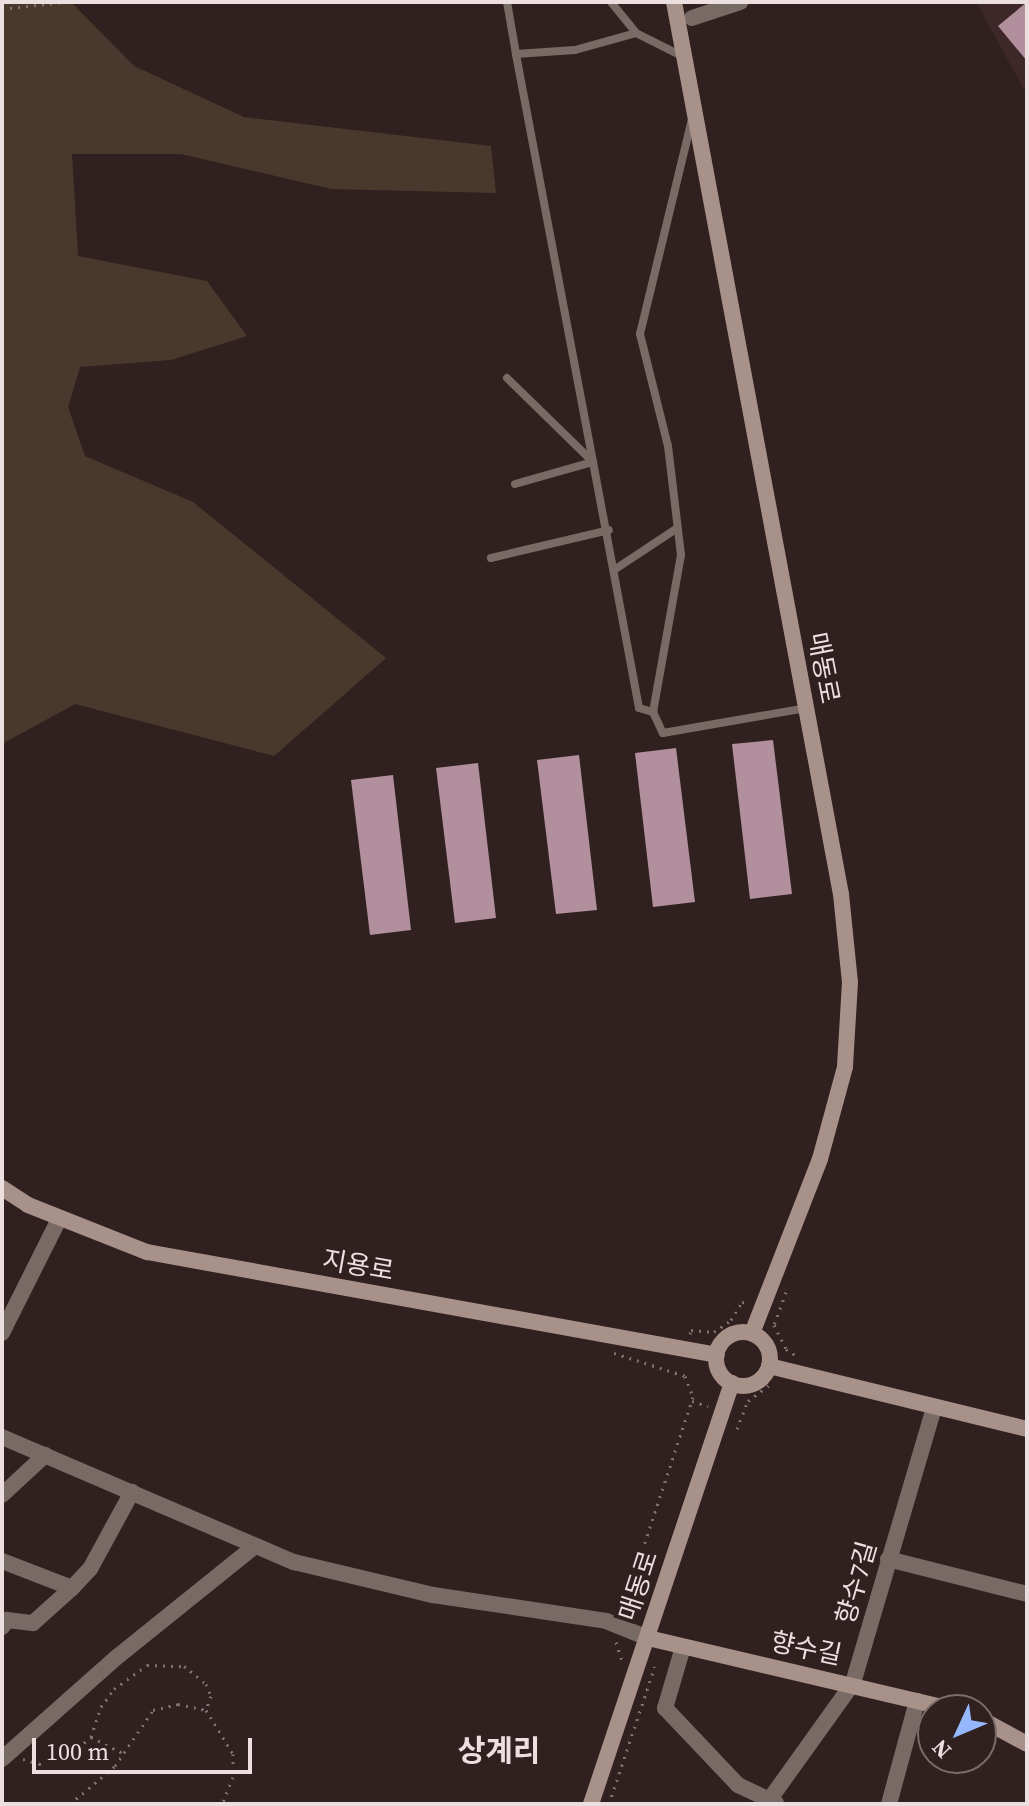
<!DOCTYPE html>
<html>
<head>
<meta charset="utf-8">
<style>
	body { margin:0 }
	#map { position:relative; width:1029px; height:1806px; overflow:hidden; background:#302020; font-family:"Source Serif 4","Noto Sans KR",serif }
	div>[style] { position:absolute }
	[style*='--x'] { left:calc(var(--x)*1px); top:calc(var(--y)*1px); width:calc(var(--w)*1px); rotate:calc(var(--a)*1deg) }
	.built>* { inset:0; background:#3e2728 }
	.green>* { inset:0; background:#49392c }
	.building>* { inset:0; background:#b18f9c }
	.path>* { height:3px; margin-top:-1.5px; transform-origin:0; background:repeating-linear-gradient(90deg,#7f7171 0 2px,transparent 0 8px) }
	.lane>* { height:8px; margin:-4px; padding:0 4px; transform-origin:4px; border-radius:4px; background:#786a65 }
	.street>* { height:16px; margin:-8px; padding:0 8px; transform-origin:8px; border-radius:8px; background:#786a65 }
	.secondary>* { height:16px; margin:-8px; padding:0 8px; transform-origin:8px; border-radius:8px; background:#a89189 }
	.secondary>.ring { margin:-8px; padding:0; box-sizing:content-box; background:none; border:16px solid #a89189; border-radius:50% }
	span { translate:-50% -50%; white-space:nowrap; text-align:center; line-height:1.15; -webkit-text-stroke:8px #302020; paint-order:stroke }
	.street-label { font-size:26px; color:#ebdfdf }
	.quarter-label { font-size:30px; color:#ebdfdf; font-weight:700 }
	.frame { position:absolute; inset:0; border:4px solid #ebdfdf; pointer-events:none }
	.north { position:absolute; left:917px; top:1694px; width:80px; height:80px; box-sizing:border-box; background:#302020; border:2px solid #7b6c6c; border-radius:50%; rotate:226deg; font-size:22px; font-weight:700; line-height:32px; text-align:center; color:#ebdfdf }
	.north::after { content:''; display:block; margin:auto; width:28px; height:36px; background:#94b7fd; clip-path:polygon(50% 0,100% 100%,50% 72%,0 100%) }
	.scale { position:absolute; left:32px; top:1738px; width:220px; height:36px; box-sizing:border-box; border:4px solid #ebdfdf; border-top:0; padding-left:10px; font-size:24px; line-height:28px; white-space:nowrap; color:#ebdfdf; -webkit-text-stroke:6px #302020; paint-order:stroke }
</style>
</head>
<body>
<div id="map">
	<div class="built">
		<i style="clip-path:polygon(976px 2px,1027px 2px,1027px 95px)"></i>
	</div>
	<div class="green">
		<i style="clip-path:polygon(2px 2px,71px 2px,134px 66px,244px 117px,491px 146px,496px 193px,331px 189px,181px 154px,72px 154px,78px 256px,207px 281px,247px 336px,171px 360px,80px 367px,68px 407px,85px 456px,193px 502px,386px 658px,274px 756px,75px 704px,2px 744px)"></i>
	</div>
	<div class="building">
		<i style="clip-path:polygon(1027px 2px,1027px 61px,998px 26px)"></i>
		<i style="clip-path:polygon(773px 740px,792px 894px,750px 899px,732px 744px)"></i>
		<i style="clip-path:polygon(676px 748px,695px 902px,653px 907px,635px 753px)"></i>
		<i style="clip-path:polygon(579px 755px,597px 910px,556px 914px,537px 760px)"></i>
		<i style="clip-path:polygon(478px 763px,496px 918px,455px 923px,436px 768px)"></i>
		<i style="clip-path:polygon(393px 775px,411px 930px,370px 935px,351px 780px)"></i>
	</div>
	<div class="path">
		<i style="--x:2;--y:9;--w:61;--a:-6.5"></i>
		<i style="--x:786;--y:1292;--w:35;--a:110"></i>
		<i style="--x:774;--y:1325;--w:27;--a:63"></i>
		<i style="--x:786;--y:1349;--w:14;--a:34"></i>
		<i style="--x:690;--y:1334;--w:4;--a:-76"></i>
		<i style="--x:691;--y:1330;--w:23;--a:5"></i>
		<i style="--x:714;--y:1332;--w:21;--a:-35"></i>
		<i style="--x:731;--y:1320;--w:21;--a:-59"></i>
		<i style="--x:742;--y:1302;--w:6;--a:18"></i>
		<i style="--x:614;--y:1353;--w:75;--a:17.9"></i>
		<i style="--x:685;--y:1376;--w:22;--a:69"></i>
		<i style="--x:693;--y:1397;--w:226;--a:108.3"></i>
		<i style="--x:692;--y:1401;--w:17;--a:17"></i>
		<i style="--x:737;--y:1429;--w:30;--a:-69"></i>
		<i style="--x:748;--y:1401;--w:30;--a:-37"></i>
		<i style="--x:616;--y:1642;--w:19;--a:72"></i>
		<i style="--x:91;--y:1737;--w:35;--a:27"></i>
		<i style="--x:23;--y:1759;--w:17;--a:17"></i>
		<i style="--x:39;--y:1764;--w:42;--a:-22.3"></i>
		<i style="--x:78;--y:1748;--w:17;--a:-40"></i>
		<i style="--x:91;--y:1737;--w:32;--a:-72"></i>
		<i style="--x:101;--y:1707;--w:22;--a:-54"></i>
		<i style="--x:114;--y:1689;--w:41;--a:-36"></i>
		<i style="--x:147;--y:1665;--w:37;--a:2"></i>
		<i style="--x:184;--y:1666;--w:28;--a:39"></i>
		<i style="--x:206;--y:1684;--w:13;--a:67"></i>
		<i style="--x:211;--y:1696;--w:15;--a:110"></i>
		<i style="--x:206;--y:1710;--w:52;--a:58.5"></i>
		<i style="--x:233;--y:1754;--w:23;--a:90"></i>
		<i style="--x:233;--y:1777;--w:29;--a:112"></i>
		<i style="--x:70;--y:1804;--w:59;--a:-40.2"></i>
		<i style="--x:115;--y:1766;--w:68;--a:-55.8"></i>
		<i style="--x:153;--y:1710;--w:26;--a:-13"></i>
		<i style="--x:178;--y:1704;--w:29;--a:12"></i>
		<i style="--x:609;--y:1804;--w:145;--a:-71.6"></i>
	</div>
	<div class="lane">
		<i style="--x:507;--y:2;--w:53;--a:80.2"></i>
		<i style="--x:516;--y:54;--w:59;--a:-3.9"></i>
		<i style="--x:575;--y:50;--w:63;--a:-15.6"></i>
		<i style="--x:611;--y:2;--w:40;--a:51"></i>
		<i style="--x:636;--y:33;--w:51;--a:26.6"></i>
		<i style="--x:692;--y:119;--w:221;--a:103.6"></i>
		<i style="--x:640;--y:334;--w:115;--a:76"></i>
		<i style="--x:668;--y:446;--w:110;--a:83.2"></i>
		<i style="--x:681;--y:555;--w:159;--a:100.1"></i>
		<i style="--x:653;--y:712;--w:23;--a:65"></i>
		<i style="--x:663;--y:733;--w:145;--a:-9.9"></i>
		<i style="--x:507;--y:378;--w:120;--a:44.3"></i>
		<i style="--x:593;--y:462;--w:250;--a:79.4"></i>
		<i style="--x:639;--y:708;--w:15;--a:16"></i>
		<i style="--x:515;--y:484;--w:81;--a:-15.8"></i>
		<i style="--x:593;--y:462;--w:415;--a:-100.7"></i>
		<i style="--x:491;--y:558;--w:121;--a:-13.3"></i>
		<i style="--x:614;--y:570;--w:74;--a:-33.5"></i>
	</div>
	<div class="street">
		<i style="--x:692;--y:18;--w:51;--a:-18.4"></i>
		<i style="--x:2;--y:1333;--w:127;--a:-63.4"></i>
		<i style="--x:2;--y:1437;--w:318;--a:23.2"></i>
		<i style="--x:294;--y:1562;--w:143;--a:13.4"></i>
		<i style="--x:433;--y:1595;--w:175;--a:8.5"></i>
		<i style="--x:606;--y:1621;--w:45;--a:22"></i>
		<i style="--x:2;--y:1495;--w:59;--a:-42.9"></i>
		<i style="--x:888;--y:1559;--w:143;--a:14.1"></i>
		<i style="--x:2;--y:1561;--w:75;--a:21.1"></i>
		<i style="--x:2;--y:1627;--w:9;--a:-54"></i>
		<i style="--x:7;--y:1620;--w:26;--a:7"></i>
		<i style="--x:33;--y:1623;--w:52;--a:-41.9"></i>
		<i style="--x:72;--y:1588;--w:26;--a:-47"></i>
		<i style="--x:90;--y:1569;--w:88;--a:-61.4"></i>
		<i style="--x:683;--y:1647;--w:64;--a:106.4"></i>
		<i style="--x:665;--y:1708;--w:106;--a:46.5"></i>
		<i style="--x:738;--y:1785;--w:42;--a:25.3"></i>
		<i style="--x:2;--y:1759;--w:154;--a:-41.6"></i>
		<i style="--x:117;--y:1657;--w:177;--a:-38.8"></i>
		<i style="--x:770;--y:1799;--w:143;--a:-54.4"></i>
		<i style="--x:853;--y:1683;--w:288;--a:-73.6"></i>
		<i style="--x:889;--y:1804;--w:107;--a:-74.8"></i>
	</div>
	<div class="secondary">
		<i style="--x:674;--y:2;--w:907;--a:79.4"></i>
		<i style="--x:841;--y:894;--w:88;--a:84.2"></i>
		<i style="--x:850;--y:982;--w:85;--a:93.4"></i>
		<i style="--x:845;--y:1067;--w:95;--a:105.2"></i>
		<i style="--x:820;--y:1159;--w:187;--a:111.3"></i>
		<i style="--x:2;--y:1188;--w:31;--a:33"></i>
		<i style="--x:28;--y:1205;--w:128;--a:21.6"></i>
		<i style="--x:147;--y:1252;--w:579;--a:10.24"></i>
		<i class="ring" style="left:716px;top:1332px;width:38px;height:38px"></i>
		<i style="--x:769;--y:1366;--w:266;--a:13.7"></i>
		<i style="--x:648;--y:1638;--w:314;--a:13.2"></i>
		<i style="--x:981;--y:1719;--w:52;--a:28.5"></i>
		<i style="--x:591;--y:1804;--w:444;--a:-71.5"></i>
	</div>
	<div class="street-label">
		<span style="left:823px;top:668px;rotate:79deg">매동로</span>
		<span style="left:358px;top:1266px;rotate:10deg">지용로</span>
		<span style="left:857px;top:1583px;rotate:-74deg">향수7길</span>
		<span style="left:639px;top:1586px;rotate:-72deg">매동로</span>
		<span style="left:806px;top:1649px;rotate:12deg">향수길</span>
	</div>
	<div class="quarter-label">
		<span style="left:499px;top:1751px">상계리</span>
	</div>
	<div class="frame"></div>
	<div class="north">N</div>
	<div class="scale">100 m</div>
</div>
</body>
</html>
